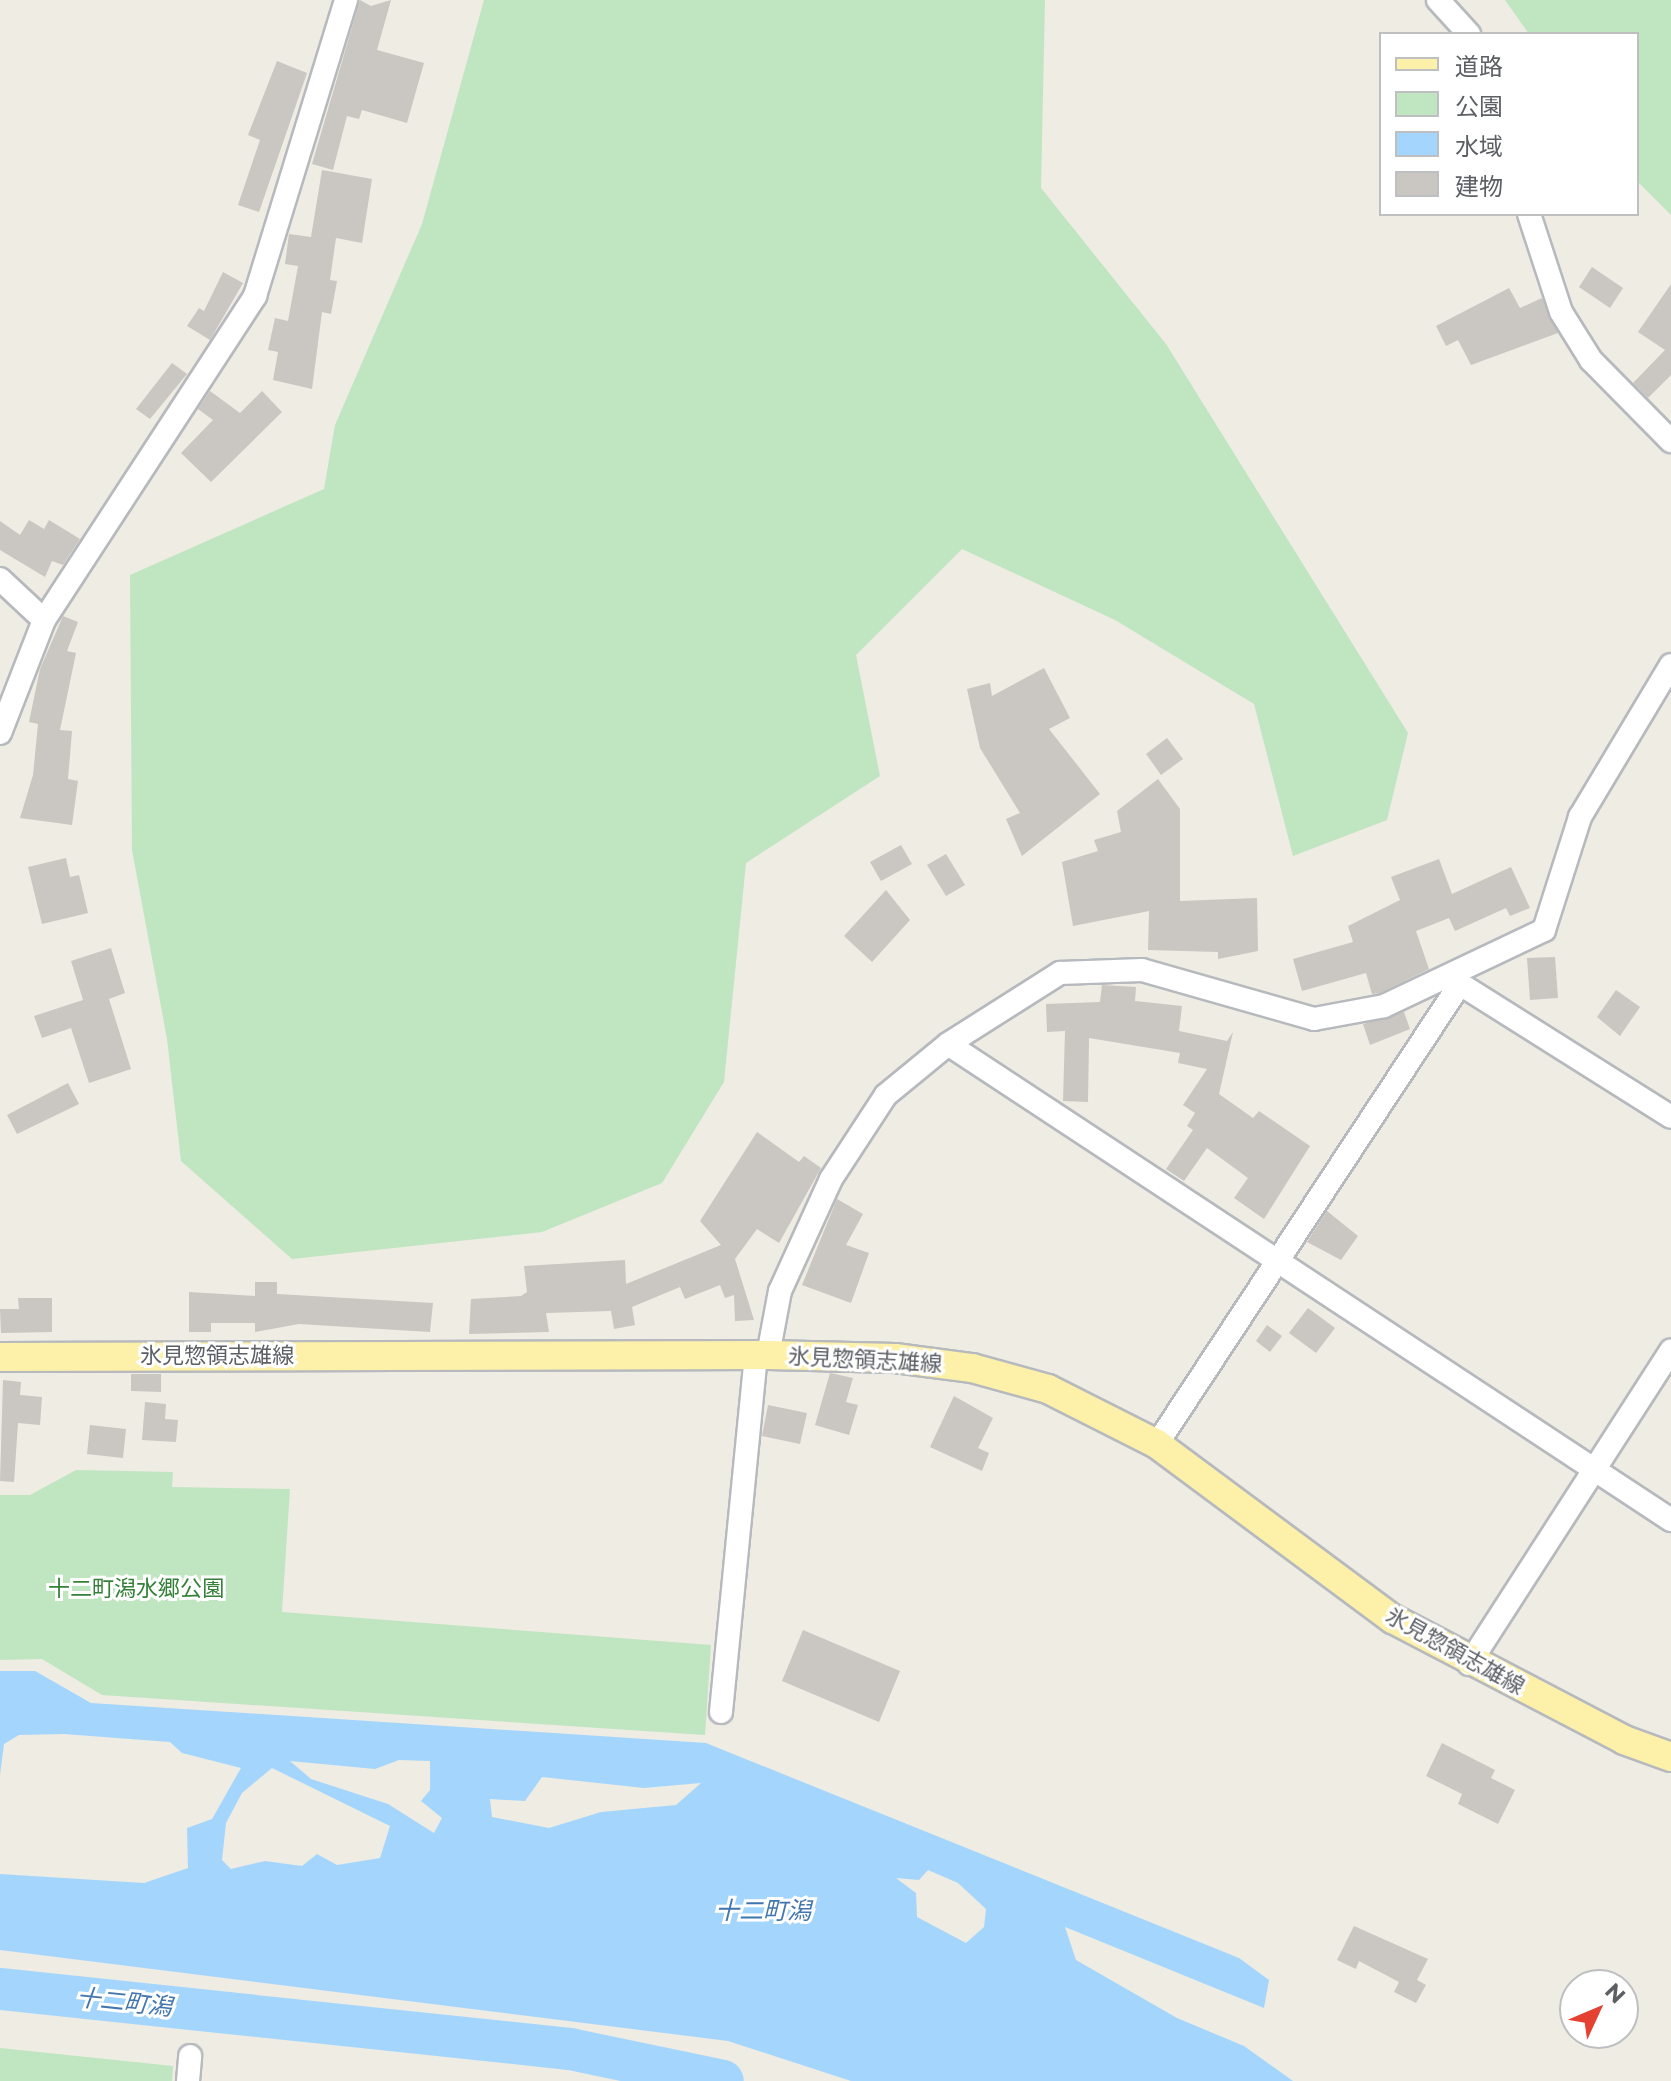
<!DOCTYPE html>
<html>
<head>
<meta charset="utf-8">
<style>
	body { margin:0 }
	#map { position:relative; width:1671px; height:2081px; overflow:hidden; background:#eeece3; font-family:Montserrat,"Noto Sans JP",sans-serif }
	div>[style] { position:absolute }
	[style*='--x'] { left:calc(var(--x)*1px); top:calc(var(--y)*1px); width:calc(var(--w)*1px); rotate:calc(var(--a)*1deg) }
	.green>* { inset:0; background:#c0e5c1 }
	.water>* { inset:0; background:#a4d6fd }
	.river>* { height:42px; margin:-21px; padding:0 21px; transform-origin:21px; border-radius:21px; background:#a4d6fd }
	.building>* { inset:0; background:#cac6c1 }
	.roads { filter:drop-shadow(2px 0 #b6b9bd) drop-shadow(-2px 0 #b6b9bd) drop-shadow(0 2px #b6b9bd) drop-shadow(0 -2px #b6b9bd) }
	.minor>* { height:22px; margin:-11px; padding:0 11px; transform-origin:11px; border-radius:11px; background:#fff }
	.major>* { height:28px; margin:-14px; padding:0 14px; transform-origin:14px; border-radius:14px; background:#fdf0a9 }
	span { translate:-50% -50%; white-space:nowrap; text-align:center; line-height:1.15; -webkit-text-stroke:6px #fff; paint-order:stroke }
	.street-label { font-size:22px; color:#5c5f64 }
	.park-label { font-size:22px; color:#36813a }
	.water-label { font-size:24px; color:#4276ae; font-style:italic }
	.legend { position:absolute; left:1379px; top:32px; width:260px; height:184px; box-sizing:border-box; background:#fff; border:2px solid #bebfc1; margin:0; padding:10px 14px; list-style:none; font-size:24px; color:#5c5f64 }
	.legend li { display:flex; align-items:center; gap:16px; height:40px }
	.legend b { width:40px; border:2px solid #bebfc1 }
	.north { position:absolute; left:1559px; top:1969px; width:80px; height:80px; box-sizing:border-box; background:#fff; border:2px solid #bebfc1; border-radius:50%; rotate:46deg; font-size:22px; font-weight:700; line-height:32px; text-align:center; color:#5c5f64 }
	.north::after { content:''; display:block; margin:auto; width:28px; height:36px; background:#e54132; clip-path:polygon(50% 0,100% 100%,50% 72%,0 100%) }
</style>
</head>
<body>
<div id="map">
	<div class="green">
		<i style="clip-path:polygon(484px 0,1045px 0,1041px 188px,1166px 344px,1408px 733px,1387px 820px,1293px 856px,1254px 704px,1115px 620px,962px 549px,856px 655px,880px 776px,746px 863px,724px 1082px,662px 1183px,542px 1232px,292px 1259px,181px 1161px,167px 1039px,132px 850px,130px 575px,324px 489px,335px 425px,422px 224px)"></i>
		<i style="clip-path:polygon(1505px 0,1671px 0,1671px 215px,1637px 181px,1637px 34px,1529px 34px)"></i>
		<i style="clip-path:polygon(76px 1470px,173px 1472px,172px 1487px,290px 1489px,282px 1612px,711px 1645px,705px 1735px,102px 1695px,42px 1659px,0 1660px,0 1495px,30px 1495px)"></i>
		<i style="clip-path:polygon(0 2048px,173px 2066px,172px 2081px,0 2081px)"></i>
	</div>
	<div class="water">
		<i style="clip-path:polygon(evenodd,0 1671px,35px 1671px,91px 1703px,706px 1743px,1239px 1958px,1269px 1980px,1264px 2008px,1065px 1927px,1076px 1960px,1177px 2018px,1244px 2046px,1293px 2081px,851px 2081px,728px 2041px,0 1950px,0 1874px,144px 1883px,188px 1868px,187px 1828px,212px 1819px,241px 1768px,182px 1753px,170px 1742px,64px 1734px,19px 1735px,4px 1744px,0 1775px,0 1671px,399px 1760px,430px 1761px,430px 1790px,421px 1801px,442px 1818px,434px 1833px,388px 1804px,311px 1779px,290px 1761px,375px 1769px,399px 1760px,0 1671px,272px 1768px,390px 1826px,380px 1858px,337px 1865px,317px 1854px,302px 1866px,265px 1861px,231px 1869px,222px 1860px,226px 1823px,242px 1793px,272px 1768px,0 1671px,542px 1777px,644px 1788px,701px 1783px,676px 1805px,601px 1812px,549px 1828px,492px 1817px,490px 1799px,525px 1801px,542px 1777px,0 1671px,928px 1870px,958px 1883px,986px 1909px,984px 1927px,966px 1943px,917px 1917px,916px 1893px,896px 1878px,919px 1880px,928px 1870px)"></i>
	</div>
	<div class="river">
		<i style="--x:0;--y:1989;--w:573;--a:6.01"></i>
		<i style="--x:570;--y:2049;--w:156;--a:11.8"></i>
	</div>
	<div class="building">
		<i style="clip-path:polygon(360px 0,371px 6px,391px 0,377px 50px,424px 63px,407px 123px,362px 110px,359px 119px,347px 116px,333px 170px,312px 164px)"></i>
		<i style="clip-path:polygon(277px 61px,307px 73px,259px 212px,238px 205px,260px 140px,248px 135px)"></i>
		<i style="clip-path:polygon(322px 170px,372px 179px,362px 243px,336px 238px,330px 280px,337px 281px,331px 314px,322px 312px,312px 389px,273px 380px,278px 352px,268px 350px,275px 318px,288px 321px,298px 266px,285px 264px,289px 234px,311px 237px)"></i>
		<i style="clip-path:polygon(1592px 267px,1623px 288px,1610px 308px,1579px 287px)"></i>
		<i style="clip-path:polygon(223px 272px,243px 283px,210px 340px,187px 326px,199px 308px,204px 311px)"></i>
		<i style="clip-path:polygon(1671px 284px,1671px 375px,1648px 398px,1633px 383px,1665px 350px,1638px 332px)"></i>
		<i style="clip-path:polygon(1509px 288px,1520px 308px,1542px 298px,1558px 333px,1471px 365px,1458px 340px,1446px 346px,1436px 326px)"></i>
		<i style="clip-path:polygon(172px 363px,187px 374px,150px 419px,136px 409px)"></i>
		<i style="clip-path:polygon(210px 391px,240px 413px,262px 391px,282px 412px,211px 482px,181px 453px,213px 420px,198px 409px)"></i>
		<i style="clip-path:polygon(29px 520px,44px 529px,49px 520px,80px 539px,63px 565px,52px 561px,45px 577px,0 550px,0 521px,20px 535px)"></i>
		<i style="clip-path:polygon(63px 616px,78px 622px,67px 651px,76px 653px,60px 730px,72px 731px,68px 779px,78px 781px,72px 825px,20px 818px,33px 775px,38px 724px,29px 722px,40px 669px)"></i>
		<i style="clip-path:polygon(1044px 668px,1070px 718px,1049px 729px,1100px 794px,1022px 856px,1006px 819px,1020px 813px,980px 748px,967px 689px,990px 683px,992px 696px)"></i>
		<i style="clip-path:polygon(1167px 738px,1183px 759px,1161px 775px,1146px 754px)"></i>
		<i style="clip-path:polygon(1158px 779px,1180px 809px,1180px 901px,1257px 898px,1258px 951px,1218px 959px,1218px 952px,1148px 950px,1149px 911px,1073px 926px,1062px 862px,1098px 851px,1094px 840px,1121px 832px,1117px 811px)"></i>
		<i style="clip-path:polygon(901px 845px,912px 864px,881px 881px,870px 862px)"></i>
		<i style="clip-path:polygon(946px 854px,965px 885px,946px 896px,927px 865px)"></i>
		<i style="clip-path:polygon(66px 858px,70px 877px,79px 875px,88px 913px,42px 924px,28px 867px)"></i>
		<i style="clip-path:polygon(1439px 859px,1452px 894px,1511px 867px,1530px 908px,1510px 916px,1506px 908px,1455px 931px,1449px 918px,1416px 931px,1429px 969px,1380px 993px,1372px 994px,1366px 973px,1302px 991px,1293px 959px,1353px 942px,1348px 926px,1400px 900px,1391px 877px)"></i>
		<i style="clip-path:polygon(886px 890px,910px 920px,872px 962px,844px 936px)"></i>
		<i style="clip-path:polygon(111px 948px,125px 993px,109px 999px,131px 1069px,89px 1083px,71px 1028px,42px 1038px,34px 1016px,83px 1000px,71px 961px)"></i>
		<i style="clip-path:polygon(1555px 957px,1558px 998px,1530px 1000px,1527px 958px)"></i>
		<i style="clip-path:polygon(1102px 985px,1136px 987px,1135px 1001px,1182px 1006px,1179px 1031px,1227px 1041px,1233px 1032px,1219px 1094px,1253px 1118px,1259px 1111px,1310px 1146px,1264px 1219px,1234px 1198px,1248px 1178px,1207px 1148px,1184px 1181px,1166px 1169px,1193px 1130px,1187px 1126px,1195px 1113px,1183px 1105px,1207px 1069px,1178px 1063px,1180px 1053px,1089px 1038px,1088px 1102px,1063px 1101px,1065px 1031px,1047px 1032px,1046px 1004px,1100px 1002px)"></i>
		<i style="clip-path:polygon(1616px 990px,1640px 1007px,1620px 1036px,1597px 1017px)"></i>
		<i style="clip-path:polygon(1404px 1012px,1410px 1029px,1370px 1045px,1363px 1024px)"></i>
		<i style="clip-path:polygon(68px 1083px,79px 1104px,17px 1134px,7px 1115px)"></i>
		<i style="clip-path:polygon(757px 1132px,799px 1162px,804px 1156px,821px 1168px,779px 1243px,757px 1229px,735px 1259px,754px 1320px,735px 1321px,734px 1295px,725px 1298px,720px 1285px,685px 1299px,680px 1287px,632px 1307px,635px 1325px,614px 1329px,611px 1311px,546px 1313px,549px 1332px,469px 1334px,471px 1299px,521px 1296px,527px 1292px,524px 1266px,625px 1260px,626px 1284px,721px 1245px,700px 1221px)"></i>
		<i style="clip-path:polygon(837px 1199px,863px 1214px,846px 1245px,869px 1253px,851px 1303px,802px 1285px)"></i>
		<i style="clip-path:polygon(1327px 1211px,1358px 1236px,1341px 1260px,1307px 1242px)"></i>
		<i style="clip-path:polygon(255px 1282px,277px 1282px,277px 1294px,433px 1303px,430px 1332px,299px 1324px,255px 1332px,255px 1323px,211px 1323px,211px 1332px,189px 1332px,189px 1292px,255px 1296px)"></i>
		<i style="clip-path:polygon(18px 1298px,52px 1298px,52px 1332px,1px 1333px,0 1309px,19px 1309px)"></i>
		<i style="clip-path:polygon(1308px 1308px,1335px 1328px,1316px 1353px,1289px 1333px)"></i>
		<i style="clip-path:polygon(1267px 1325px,1282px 1336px,1270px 1352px,1256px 1341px)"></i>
		<i style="clip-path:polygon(830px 1373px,853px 1378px,846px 1402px,858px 1405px,849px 1435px,815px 1425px)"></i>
		<i style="clip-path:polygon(131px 1374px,161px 1374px,161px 1392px,131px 1391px)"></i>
		<i style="clip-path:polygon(3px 1380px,21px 1382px,20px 1395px,42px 1397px,40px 1425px,18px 1423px,14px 1482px,0 1481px)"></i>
		<i style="clip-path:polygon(954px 1396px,993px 1418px,978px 1448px,989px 1453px,982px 1471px,930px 1447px)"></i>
		<i style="clip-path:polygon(145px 1402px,166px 1404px,165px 1419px,178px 1420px,176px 1442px,142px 1440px)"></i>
		<i style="clip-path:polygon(768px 1405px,807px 1413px,800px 1444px,762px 1436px)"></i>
		<i style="clip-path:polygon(90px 1425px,126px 1429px,123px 1458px,87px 1454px)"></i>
		<i style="clip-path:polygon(803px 1630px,900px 1671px,879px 1722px,782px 1681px)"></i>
		<i style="clip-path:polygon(1442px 1743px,1495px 1770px,1491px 1778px,1515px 1790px,1498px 1824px,1458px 1804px,1462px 1794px,1426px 1776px)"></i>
		<i style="clip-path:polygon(1354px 1926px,1428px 1959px,1417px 1980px,1426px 1985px,1416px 2003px,1394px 1992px,1399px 1982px,1359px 1961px,1356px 1969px,1337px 1960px)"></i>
	</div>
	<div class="roads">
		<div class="minor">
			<i style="--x:1438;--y:0;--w:46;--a:47.6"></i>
			<i style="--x:1529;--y:214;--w:103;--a:71.9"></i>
			<i style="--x:1561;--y:312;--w:57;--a:58"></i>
			<i style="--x:1591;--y:360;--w:114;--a:45.4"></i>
			<i style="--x:0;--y:579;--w:60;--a:43"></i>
			<i style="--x:0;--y:733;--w:121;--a:-68.7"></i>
			<i style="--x:44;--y:620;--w:387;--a:-56.9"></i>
			<i style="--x:255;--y:296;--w:310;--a:-72.9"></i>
			<i style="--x:1456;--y:975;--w:10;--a:66"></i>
			<i style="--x:1460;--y:984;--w:249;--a:32.2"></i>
			<i style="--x:948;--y:1044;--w:866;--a:33.36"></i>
			<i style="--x:768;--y:1355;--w:65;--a:-79.4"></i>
			<i style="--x:780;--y:1291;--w:123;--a:-65.5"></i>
			<i style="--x:831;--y:1179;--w:100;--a:-56.8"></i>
			<i style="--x:886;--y:1095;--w:80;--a:-39.4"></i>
			<i style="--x:948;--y:1044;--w:133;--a:-32.4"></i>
			<i style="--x:1060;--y:973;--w:82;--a:-2.1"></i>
			<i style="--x:1142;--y:970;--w:179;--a:15.9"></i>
			<i style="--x:1314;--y:1019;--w:71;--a:-10.5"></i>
			<i style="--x:1384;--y:1006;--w:177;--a:-25.4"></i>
			<i style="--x:1544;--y:930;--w:119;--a:-72.3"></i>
			<i style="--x:1580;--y:817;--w:177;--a:-59.1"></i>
			<i style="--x:1157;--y:1444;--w:551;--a:-56.63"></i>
			<i style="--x:1469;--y:1664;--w:373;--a:-57.2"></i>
			<i style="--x:721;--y:1712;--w:359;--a:-84.4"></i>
			<i style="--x:188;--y:2081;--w:25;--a:-85"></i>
		</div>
		<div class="major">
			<i style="--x:0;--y:1357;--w:768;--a:-0.15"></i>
			<i style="--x:768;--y:1355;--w:127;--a:1.4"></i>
			<i style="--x:895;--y:1358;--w:78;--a:7.4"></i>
			<i style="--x:972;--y:1368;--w:79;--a:15.4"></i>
			<i style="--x:1048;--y:1389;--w:122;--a:26.8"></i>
			<i style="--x:1157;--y:1444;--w:294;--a:36.6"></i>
			<i style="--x:1393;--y:1619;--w:261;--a:27.6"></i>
			<i style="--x:1624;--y:1740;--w:50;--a:19.9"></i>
		</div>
	</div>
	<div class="street-label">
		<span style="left:217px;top:1356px">氷見惣領志雄線</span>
		<span style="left:865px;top:1360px;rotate:3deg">氷見惣領志雄線</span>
		<span style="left:1455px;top:1651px;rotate:29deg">氷見惣領志雄線</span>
	</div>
	<div class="park-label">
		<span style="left:136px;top:1589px">十二町潟水郷公園</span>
	</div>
	<div class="water-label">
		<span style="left:763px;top:1911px">十二町潟</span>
		<span style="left:124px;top:2002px;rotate:6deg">十二町潟</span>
	</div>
	<ul class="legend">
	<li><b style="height:10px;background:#fdf0a9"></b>道路</li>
	<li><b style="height:22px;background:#c0e5c1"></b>公園</li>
	<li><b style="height:22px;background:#a4d6fd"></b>水域</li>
	<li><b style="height:22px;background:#cac6c1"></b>建物</li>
	</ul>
	<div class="north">N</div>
</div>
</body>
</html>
